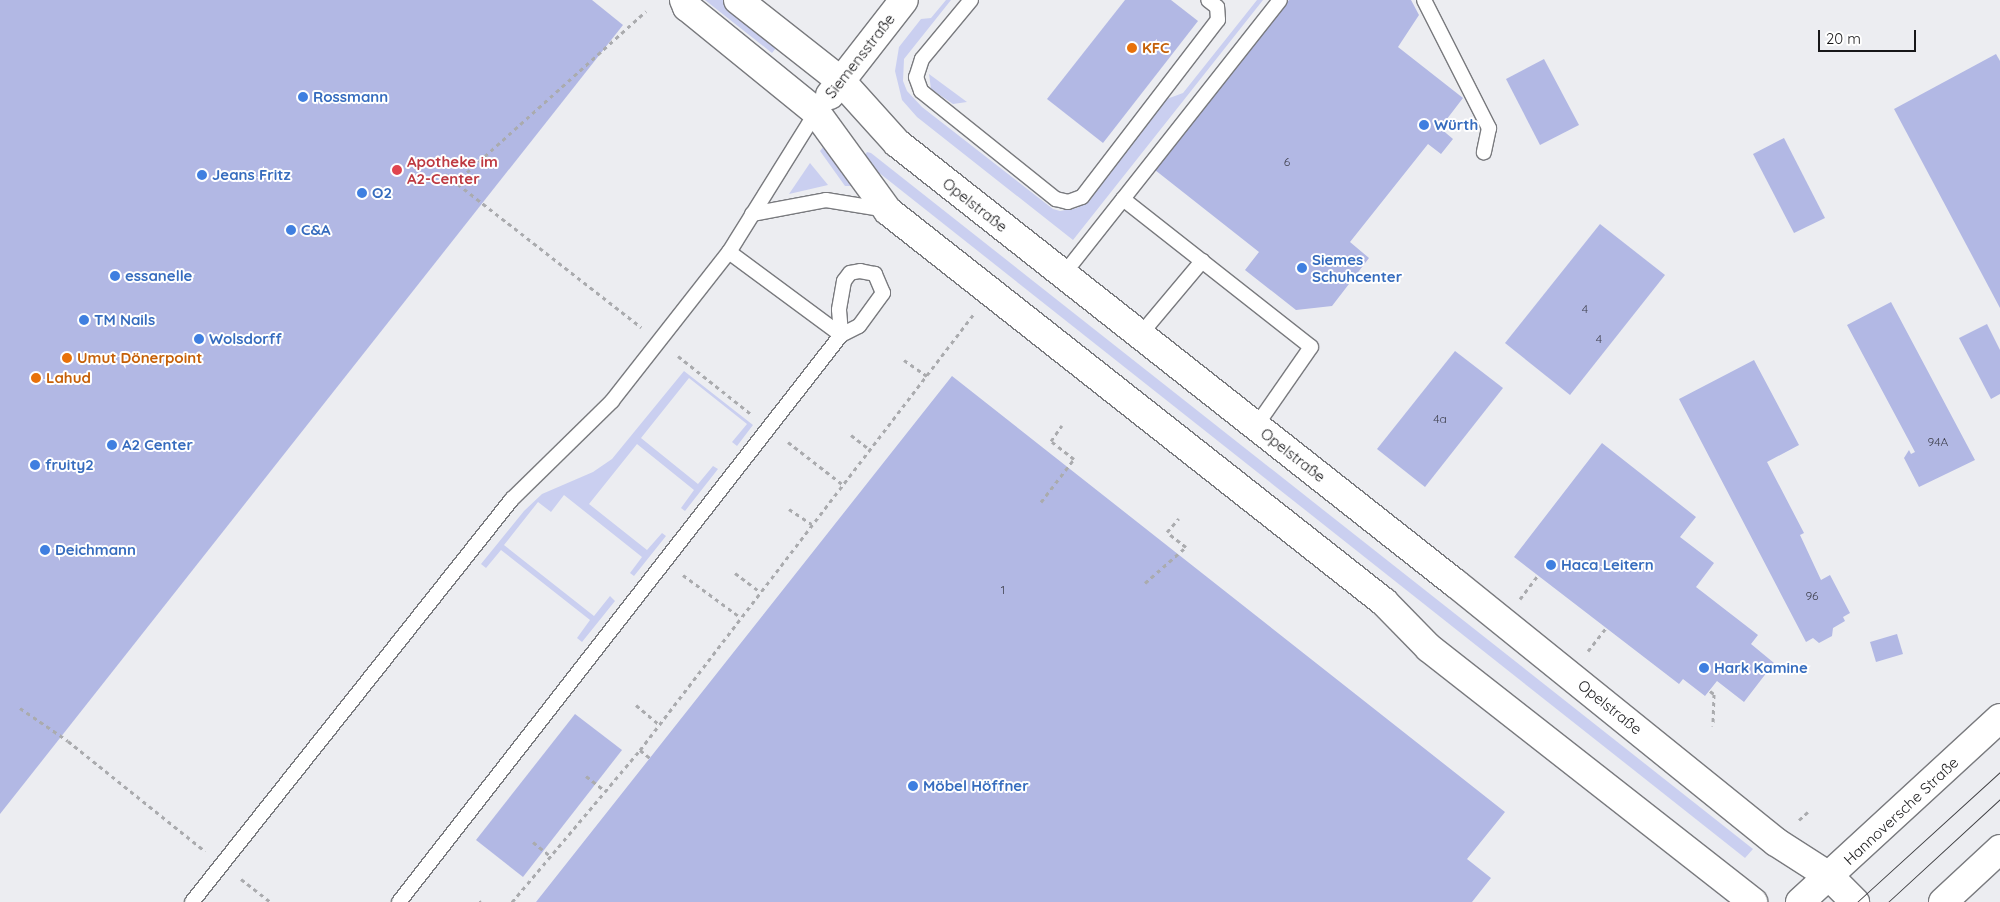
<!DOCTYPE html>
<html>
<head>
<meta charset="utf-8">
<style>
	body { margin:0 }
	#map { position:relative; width:2000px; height:902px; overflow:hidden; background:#ecedf1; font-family:Quicksand,sans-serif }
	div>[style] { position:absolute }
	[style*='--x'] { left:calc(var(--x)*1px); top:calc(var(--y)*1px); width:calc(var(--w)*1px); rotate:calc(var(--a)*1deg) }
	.green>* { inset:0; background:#cacff0 }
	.building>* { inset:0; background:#b2b8e4 }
	.path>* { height:3px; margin-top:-1.5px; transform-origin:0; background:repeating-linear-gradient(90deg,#aaabae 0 4px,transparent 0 8px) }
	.roads { filter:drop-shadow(1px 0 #797a7e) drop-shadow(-1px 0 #797a7e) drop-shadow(0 1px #797a7e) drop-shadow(0 -1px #797a7e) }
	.lane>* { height:14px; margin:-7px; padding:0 7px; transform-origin:7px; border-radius:7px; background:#fff }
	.street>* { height:28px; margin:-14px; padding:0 14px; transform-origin:14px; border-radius:14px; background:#fff }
	.secondary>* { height:28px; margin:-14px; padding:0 14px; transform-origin:14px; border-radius:14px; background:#fff }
	.tram>* { height:1px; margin:-0.5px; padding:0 0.5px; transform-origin:0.5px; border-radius:0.5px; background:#3d3d40 }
	.dots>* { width:14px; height:14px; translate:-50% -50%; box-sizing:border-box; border:2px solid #fff; border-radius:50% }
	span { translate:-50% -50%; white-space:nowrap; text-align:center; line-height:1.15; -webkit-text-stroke:4px #fff; paint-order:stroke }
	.number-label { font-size:12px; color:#3e3f4c }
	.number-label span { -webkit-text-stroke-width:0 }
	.food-label { font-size:15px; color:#c56008; font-weight:700 }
	.left { translate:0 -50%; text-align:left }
	.street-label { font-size:15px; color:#171719 }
	.shop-label { font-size:15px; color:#366cbe; font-weight:700 }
	.health-label { font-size:15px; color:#be3a42; font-weight:700 }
	.scale { position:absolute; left:1818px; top:30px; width:98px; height:22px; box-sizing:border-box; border:2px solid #171719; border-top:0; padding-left:6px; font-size:15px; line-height:18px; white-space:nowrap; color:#171719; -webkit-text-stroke:4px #fff; paint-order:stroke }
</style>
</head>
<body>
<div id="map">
	<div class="green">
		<i style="clip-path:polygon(705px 0,725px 0,780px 43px,772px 53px)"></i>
		<i style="clip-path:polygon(946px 0,951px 0,904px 59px,903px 81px,907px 91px,922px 107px,1053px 209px,1060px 211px,1077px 208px,1086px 202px,1164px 100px,1183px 93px,1257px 0,1263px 0,1073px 240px,917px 117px,902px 100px,895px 71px,899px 47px,921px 19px,931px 18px)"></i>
		<i style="clip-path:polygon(929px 74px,967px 102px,953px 104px,931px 89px)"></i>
		<i style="clip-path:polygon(824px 146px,853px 186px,845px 186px,820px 151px)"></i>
		<i style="clip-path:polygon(867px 152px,871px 153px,1753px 849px,1745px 858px,873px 168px,864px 157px)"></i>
		<i style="clip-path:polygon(810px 163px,828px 185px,789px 194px)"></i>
		<i style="clip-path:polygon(684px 371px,753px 425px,737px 446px,732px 442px,747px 424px,689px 378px,641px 438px,698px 484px,713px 466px,718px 469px,685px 511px,681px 508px,694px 490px,637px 444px,589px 504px,647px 550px,662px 533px,666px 536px,634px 576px,630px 573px,642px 557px,564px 495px,551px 512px,538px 502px,504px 545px,594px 616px,610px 596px,615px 601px,582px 642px,577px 638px,590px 620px,501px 550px,486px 568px,481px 564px,524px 511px,542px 494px,593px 472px,612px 459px)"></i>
	</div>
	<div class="building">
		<i style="clip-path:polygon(0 0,592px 0,623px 25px,0 814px)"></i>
		<i style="clip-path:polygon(1125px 0,1171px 0,1198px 21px,1103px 143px,1047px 99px)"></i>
		<i style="clip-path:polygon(1289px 0,1411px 0,1419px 15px,1398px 47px,1463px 98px,1440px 128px,1453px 139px,1441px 154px,1428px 144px,1350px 242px,1369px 258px,1332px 306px,1296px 310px,1245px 270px,1259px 252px,1155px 170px)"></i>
		<i style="clip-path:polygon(1996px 54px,2000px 61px,2000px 308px,1894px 109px)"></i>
		<i style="clip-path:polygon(1544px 59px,1579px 125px,1540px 145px,1506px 79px)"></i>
		<i style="clip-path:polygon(1784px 138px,1825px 218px,1794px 233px,1753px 154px)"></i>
		<i style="clip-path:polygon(1600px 224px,1665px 275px,1570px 395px,1505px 343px)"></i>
		<i style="clip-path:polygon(1891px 302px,1975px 460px,1919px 487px,1904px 458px,1909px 450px,1911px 454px,1915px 452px,1847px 325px)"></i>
		<i style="clip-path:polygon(1987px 324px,2000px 350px,2000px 394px,1991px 399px,1959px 338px)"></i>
		<i style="clip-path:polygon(1455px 351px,1503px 388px,1425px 487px,1377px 449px)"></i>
		<i style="clip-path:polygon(1754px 360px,1799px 445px,1767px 462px,1804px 533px,1800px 535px,1821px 580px,1830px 575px,1850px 613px,1843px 617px,1845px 621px,1833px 628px,1832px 636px,1819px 643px,1813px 638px,1806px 642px,1679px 399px)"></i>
		<i style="clip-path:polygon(952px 376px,1505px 812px,1467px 859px,1491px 878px,1472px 902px,536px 902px)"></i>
		<i style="clip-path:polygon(1602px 443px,1696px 517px,1680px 537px,1714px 563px,1696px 587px,1758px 635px,1751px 644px,1774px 663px,1744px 702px,1717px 681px,1705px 696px,1683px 679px,1679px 684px,1514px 557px)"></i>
		<i style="clip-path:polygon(1897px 634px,1903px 654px,1876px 662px,1870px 642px)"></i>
		<i style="clip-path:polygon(575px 714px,622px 750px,523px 877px,476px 840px)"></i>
	</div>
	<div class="path">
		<i style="--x:445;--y:174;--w:249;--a:38"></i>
		<i style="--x:455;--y:183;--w:257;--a:-42"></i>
		<i style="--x:678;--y:356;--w:93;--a:38.5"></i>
		<i style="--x:904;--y:360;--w:28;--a:35"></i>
		<i style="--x:851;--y:435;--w:23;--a:38"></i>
		<i style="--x:788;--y:442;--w:68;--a:37.9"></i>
		<i style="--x:1041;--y:502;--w:54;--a:-52.5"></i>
		<i style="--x:1074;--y:459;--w:29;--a:-142"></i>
		<i style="--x:1051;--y:441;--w:19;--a:-55"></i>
		<i style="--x:789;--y:509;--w:27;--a:34"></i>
		<i style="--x:735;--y:573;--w:31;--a:37"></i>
		<i style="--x:683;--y:575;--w:71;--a:36.4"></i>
		<i style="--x:1145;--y:583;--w:55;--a:-41.3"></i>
		<i style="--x:1186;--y:547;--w:24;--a:-142"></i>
		<i style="--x:1167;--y:532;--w:18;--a:-49"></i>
		<i style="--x:1520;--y:599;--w:30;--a:-53"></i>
		<i style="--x:1588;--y:651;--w:29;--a:-52"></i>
		<i style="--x:1710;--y:691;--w:5;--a:37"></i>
		<i style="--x:1714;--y:694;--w:32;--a:92"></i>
		<i style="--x:636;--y:705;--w:30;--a:40"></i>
		<i style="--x:20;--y:708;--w:58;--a:34.5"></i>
		<i style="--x:68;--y:741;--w:176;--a:38.8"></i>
		<i style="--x:640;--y:750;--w:13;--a:39"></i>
		<i style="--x:586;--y:776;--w:24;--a:38"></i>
		<i style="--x:1799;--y:820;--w:12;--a:-42"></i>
		<i style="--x:533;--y:842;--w:22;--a:39"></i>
		<i style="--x:241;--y:879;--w:37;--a:38"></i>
		<i style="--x:479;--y:901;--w:2;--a:27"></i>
		<i style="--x:512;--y:902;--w:199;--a:-49.9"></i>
		<i style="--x:640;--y:750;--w:548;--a:-52.57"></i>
	</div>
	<div class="roads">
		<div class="lane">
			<i style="--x:971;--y:0;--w:77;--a:129.7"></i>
			<i style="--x:922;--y:59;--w:19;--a:108"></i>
			<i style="--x:916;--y:77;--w:15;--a:70"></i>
			<i style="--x:921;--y:91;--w:173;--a:38.7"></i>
			<i style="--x:1056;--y:199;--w:12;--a:14"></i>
			<i style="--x:1068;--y:202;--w:15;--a:-20"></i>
			<i style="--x:1082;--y:197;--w:223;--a:-52.5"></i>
			<i style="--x:1218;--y:20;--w:13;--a:-94"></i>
			<i style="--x:1217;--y:7;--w:11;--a:-142"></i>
			<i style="--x:1424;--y:0;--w:144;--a:63.1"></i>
			<i style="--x:1489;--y:128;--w:25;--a:102"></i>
			<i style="--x:1123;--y:199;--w:253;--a:-51.7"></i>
			<i style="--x:752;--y:214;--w:75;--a:-10.7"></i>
			<i style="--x:826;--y:200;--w:62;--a:9.3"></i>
			<i style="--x:729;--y:252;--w:139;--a:36.5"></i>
			<i style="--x:1063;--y:275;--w:97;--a:-51.7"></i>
			<i style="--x:1123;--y:199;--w:239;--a:38.2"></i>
			<i style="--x:1311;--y:347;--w:96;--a:124.8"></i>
			<i style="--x:1140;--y:335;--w:97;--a:-50"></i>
			<i style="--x:192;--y:902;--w:515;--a:-51.55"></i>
			<i style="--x:512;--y:499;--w:140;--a:-44.4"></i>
			<i style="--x:612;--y:401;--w:189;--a:-51.9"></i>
			<i style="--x:729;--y:252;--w:165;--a:-58.1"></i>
			<i style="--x:399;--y:902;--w:719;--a:-52.06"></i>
			<i style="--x:841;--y:335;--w:20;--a:-27"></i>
			<i style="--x:859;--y:326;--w:41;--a:-54"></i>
			<i style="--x:883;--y:293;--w:21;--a:-113"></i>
			<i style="--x:875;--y:274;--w:15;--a:-169"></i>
			<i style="--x:860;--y:271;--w:10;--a:169"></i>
			<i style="--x:850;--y:273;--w:10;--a:127"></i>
			<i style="--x:844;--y:281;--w:29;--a:100"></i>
			<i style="--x:839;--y:310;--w:25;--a:85"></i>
		</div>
		<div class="street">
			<i style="--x:684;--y:0;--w:8;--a:67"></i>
			<i style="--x:687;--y:7;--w:166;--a:39.1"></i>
			<i style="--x:816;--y:112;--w:122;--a:54"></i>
			<i style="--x:888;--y:211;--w:632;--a:38.25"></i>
			<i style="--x:1384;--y:602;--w:64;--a:45.6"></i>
			<i style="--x:1429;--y:648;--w:412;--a:38.1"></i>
			<i style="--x:738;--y:0;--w:131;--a:38.2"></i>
			<i style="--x:841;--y:81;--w:84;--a:47.9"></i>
			<i style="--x:897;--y:143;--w:711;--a:38.26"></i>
			<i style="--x:1455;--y:583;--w:412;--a:38.9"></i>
			<i style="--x:1776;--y:842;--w:63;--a:32.7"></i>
			<i style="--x:1829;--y:876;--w:37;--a:45"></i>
			<i style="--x:830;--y:95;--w:120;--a:-52.1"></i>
		</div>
		<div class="secondary">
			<i style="--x:1800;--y:902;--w:272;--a:-42.6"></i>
			<i style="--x:1943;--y:902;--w:78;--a:-42.9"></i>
		</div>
	</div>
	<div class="tram">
		<i style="--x:1857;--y:902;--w:193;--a:-42.3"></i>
		<i style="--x:1888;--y:902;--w:152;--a:-42.6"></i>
	</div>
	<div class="dots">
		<i style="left:1132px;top:48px;background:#e8710a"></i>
		<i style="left:303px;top:97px;background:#3f7fe0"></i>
		<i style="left:1424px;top:125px;background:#3f7fe0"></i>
		<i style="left:397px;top:170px;background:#e0444e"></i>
		<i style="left:202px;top:175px;background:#3f7fe0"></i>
		<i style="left:362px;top:193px;background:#3f7fe0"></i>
		<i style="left:291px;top:230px;background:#3f7fe0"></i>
		<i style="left:1302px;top:268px;background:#3f7fe0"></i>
		<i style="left:115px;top:276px;background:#3f7fe0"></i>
		<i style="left:84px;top:320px;background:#3f7fe0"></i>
		<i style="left:199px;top:339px;background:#3f7fe0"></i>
		<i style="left:67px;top:358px;background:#e8710a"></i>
		<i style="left:36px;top:378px;background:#e8710a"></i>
		<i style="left:112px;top:445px;background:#3f7fe0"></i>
		<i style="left:35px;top:465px;background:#3f7fe0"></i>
		<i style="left:45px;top:550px;background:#3f7fe0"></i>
		<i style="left:1551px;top:565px;background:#3f7fe0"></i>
		<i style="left:1704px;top:668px;background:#3f7fe0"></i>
		<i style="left:913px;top:786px;background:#3f7fe0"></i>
	</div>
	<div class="number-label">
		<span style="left:1287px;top:162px">6</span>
		<span style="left:1585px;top:309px">4</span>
		<span style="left:1599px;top:339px">4</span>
		<span style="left:1440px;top:419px">4a</span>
		<span style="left:1938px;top:442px">94A</span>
		<span style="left:1003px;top:590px">1</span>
		<span style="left:1812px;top:596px">96</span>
	</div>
	<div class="food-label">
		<span class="left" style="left:1142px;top:48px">KFC</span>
		<span class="left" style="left:77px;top:358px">Umut Dönerpoint</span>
		<span class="left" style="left:46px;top:378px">Lahud</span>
	</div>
	<div class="street-label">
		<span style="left:860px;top:56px;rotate:-52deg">Siemensstraße</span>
		<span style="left:975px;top:205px;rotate:38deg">Opelstraße</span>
		<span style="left:1293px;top:455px;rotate:38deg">Opelstraße</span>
		<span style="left:1610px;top:707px;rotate:39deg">Opelstraße</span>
		<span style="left:1901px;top:811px;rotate:-43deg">Hannoversche Straße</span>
	</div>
	<div class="shop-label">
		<span class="left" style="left:313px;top:97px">Rossmann</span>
		<span class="left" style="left:1434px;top:125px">Würth</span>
		<span class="left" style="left:212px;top:175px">Jeans Fritz</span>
		<span class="left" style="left:372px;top:193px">O2</span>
		<span class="left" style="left:301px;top:230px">C&amp;A</span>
		<span class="left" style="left:1312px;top:268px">Siemes<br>Schuhcenter</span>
		<span class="left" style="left:125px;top:276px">essanelle</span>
		<span class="left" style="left:94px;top:320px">TM Nails</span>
		<span class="left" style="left:209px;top:339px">Wolsdorff</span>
		<span class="left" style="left:122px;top:445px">A2 Center</span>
		<span class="left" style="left:45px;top:465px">fruity2</span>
		<span class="left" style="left:55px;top:550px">Deichmann</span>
		<span class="left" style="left:1561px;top:565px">Haca Leitern</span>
		<span class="left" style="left:1714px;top:668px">Hark Kamine</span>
		<span class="left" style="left:923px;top:786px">Möbel Höffner</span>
	</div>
	<div class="health-label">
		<span class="left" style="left:407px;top:170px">Apotheke im<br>A2-Center</span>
	</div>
	<div class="scale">20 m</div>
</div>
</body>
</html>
